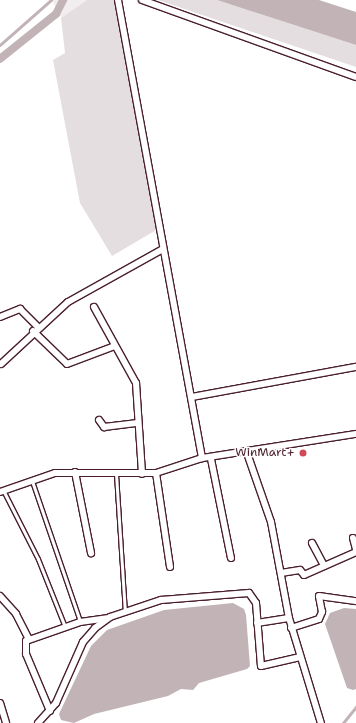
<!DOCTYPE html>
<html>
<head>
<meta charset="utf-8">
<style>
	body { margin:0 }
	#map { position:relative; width:356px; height:723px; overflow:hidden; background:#fff; font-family:"Shantell Sans",sans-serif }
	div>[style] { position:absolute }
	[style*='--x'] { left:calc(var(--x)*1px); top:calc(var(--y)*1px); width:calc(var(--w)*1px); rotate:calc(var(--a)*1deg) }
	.built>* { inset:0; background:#f2eeef }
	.green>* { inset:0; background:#e5dee0 }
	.water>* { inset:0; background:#c1b3b6 }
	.stream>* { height:2.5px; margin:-1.25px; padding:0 1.25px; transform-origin:1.25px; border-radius:1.25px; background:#c1b3b6 }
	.canal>* { height:8px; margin:-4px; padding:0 4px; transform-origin:4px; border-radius:4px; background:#c1b3b6 }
	.roads { filter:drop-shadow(1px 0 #4a1f2b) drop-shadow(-1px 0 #4a1f2b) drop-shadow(0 1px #4a1f2b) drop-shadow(0 -1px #4a1f2b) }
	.service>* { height:3px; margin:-1.5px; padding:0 1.5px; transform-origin:1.5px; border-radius:1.5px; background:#fff }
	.minor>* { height:6px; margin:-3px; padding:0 3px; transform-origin:3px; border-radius:3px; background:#fff }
	.dots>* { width:11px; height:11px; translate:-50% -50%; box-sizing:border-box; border:2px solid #fff; border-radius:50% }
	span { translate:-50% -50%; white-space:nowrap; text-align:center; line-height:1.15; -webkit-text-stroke:3px #fff; paint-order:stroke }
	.poi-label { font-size:12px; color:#4a1f2b }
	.right { translate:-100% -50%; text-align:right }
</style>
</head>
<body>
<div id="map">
	<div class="built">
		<i style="clip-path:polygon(52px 0,87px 0,61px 18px)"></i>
	</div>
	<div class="green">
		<i style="clip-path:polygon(87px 0,118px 0,158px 229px,112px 256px,80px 203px,53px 60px,65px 53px,61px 18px)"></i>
		<i style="clip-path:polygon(158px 0,217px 0,356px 45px,356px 67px)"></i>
	</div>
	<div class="water">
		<i style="clip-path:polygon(217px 0,319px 0,356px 12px,356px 45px)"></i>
		<i style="clip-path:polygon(233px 603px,244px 609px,246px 615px,250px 666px,247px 669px,199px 683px,193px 690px,181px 689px,168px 696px,94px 714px,74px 723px,61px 720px,59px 714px,91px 646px,107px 630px,164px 610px)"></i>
		<i style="clip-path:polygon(344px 608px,356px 609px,356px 689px,353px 690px,347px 688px,325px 624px,330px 613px)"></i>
	</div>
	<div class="stream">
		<i style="--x:0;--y:45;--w:68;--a:-41.4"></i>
		<i style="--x:343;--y:723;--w:21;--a:-51"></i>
	</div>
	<div class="canal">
		<i style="--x:0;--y:59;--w:72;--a:-38.8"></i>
		<i style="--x:56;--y:14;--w:16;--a:-63"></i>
	</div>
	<div class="roads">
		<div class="service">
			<i style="--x:116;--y:474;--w:138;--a:86.3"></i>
			<i style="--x:32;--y:481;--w:148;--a:71.1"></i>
			<i style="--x:3;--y:490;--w:77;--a:63.1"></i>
			<i style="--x:38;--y:559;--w:73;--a:68.3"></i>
		</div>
		<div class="minor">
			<i style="--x:118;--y:0;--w:466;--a:79.6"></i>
			<i style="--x:142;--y:0;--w:227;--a:19.8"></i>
			<i style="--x:94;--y:307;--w:87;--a:61.1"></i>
			<i style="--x:136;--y:383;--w:91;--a:86.2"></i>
			<i style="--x:0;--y:317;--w:22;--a:-22"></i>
			<i style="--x:20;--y:309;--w:27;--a:45"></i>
			<i style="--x:33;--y:331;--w:47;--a:44.1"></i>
			<i style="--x:67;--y:364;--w:51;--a:-20.6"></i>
			<i style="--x:1;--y:364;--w:91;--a:-42.8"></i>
			<i style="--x:68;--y:302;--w:107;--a:-29.2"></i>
			<i style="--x:192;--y:397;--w:167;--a:-10.4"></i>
			<i style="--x:99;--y:420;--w:9;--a:54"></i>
			<i style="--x:104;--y:427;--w:34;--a:-7"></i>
			<i style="--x:247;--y:453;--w:73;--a:70.8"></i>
			<i style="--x:271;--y:522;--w:98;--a:79.4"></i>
			<i style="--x:289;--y:618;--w:110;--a:73.1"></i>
			<i style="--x:211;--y:459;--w:101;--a:78.6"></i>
			<i style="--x:75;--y:472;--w:83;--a:78.8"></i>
			<i style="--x:156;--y:473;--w:95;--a:81.5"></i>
			<i style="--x:0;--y:492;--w:58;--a:-19.1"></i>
			<i style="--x:55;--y:473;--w:101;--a:0"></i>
			<i style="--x:156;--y:473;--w:48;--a:-18.1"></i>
			<i style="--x:202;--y:458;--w:156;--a:-8.9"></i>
			<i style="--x:353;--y:538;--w:11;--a:75"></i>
			<i style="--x:312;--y:543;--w:26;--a:62"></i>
			<i style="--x:281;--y:573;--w:19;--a:-9"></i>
			<i style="--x:300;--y:570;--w:6;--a:51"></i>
			<i style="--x:304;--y:575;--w:57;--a:-23.9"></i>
			<i style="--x:0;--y:596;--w:24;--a:48"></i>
			<i style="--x:16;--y:614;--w:28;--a:63"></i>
			<i style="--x:257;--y:623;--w:32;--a:-9"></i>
			<i style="--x:291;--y:628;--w:29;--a:-18"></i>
			<i style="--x:319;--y:619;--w:8;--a:-67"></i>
			<i style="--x:322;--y:612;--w:16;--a:-101"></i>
			<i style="--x:319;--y:596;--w:37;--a:8"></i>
			<i style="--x:0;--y:703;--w:21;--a:73"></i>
			<i style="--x:50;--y:711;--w:62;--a:-112.8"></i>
			<i style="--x:26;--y:654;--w:13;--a:-90"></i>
			<i style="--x:26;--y:641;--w:57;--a:-19.4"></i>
			<i style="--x:80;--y:622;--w:27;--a:-8"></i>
			<i style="--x:38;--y:723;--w:27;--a:-48"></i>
			<i style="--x:56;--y:703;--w:67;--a:-66.1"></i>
			<i style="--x:83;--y:642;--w:18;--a:-49"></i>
			<i style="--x:95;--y:628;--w:19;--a:-36"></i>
			<i style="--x:110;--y:617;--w:54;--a:-18.4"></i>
			<i style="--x:161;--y:600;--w:88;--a:-4.5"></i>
			<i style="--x:249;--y:593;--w:12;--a:55"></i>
			<i style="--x:256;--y:603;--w:63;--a:85.5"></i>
			<i style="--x:261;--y:666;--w:39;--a:-13"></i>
		</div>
	</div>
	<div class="dots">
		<i style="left:303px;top:453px;background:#d1495b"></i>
	</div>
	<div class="poi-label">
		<span class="right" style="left:295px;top:453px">WinMart+</span>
	</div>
</div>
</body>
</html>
